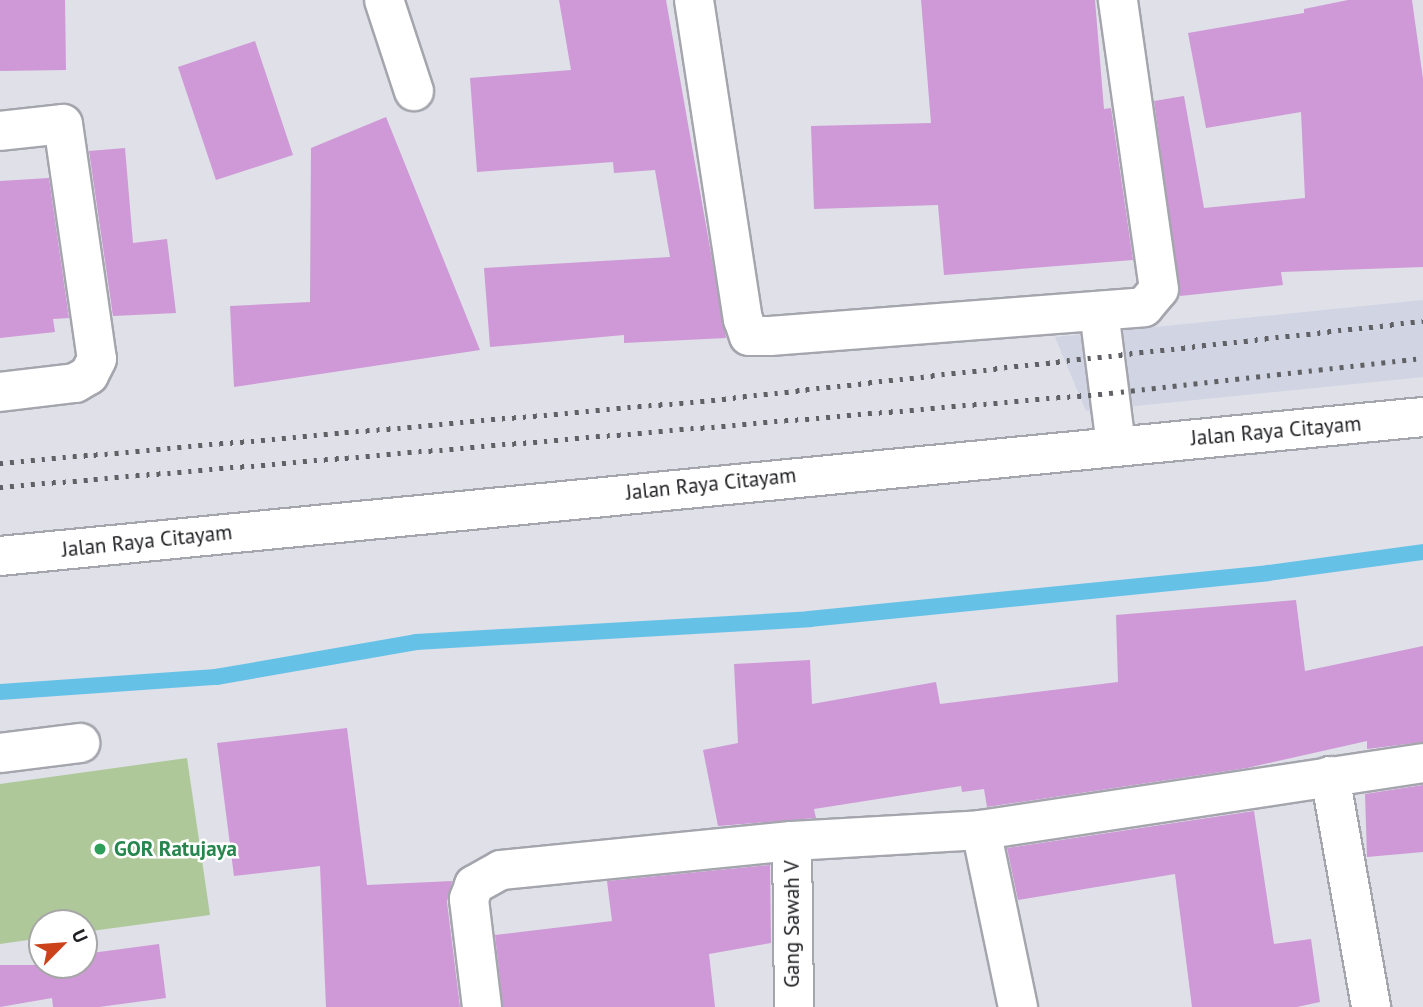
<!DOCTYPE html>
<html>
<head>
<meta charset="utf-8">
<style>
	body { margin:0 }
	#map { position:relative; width:1423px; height:1007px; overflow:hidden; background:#dfe0e8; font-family:"PT Sans",sans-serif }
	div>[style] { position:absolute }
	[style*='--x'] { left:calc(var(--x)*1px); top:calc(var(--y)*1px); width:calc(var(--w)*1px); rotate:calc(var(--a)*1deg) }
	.built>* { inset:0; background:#d1d4e3 }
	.green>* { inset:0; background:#afc899 }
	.stream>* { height:16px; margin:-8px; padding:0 8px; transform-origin:8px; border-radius:8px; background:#66c1e7 }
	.building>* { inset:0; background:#ce99d6 }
	.roads { filter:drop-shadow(2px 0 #a4a5ad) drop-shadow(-2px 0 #a4a5ad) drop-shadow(0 2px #a4a5ad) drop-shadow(0 -2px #a4a5ad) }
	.minor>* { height:38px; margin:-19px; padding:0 19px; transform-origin:19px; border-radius:19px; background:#fff }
	.major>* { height:38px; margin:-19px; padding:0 19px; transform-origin:19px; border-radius:19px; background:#fff }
	.rail>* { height:5px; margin-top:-2.5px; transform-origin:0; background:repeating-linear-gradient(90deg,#606165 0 3.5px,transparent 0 10.5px) }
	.dots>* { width:19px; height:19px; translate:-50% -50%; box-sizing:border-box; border:4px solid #fff; border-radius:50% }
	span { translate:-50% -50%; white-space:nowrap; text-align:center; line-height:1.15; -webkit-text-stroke:5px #fff; paint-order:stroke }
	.street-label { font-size:21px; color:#202124 }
	.leisure-label { font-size:21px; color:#27864d; font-weight:700 }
	.left { translate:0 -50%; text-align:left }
	.north { position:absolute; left:28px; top:909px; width:70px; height:70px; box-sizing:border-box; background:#fff; border:2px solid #a6a6a7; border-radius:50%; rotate:65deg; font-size:19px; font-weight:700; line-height:28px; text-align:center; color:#202124 }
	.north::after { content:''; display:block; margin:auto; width:24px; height:32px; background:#cc431b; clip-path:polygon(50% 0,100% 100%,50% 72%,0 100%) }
</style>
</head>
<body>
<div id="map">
	<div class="built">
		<i style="clip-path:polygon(1423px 300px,1423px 377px,1086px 411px,1055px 337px)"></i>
	</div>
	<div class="green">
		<i style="clip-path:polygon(187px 758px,210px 915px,84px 932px,84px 923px,42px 923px,42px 938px,0 944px,0 784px)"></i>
	</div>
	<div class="stream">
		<i style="--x:0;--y:692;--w:217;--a:-4"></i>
		<i style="--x:216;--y:677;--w:203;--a:-9.9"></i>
		<i style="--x:416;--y:642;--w:394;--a:-3.3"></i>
		<i style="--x:809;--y:619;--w:461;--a:-5.7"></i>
		<i style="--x:1268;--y:573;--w:156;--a:-7.7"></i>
	</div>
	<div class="building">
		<i style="clip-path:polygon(0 0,65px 0,66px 70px,0 71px)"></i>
		<i style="clip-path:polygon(559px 0,666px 0,726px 338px,624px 343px,624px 335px,490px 347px,484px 268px,670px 257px,655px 170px,614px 173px,613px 162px,477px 172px,470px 78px,571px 70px)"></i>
		<i style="clip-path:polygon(921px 0,1095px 0,1104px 109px,1111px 108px,1133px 260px,944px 275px,938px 205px,814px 209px,811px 126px,931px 123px)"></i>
		<i style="clip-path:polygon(1348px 0,1412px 0,1423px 79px,1423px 267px,1281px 272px,1283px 285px,1180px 296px,1154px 101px,1184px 96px,1204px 208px,1305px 198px,1301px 112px,1206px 128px,1188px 33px,1304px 13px,1304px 9px)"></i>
		<i style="clip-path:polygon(255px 41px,293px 155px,216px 180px,178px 67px)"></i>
		<i style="clip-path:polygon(386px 117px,480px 350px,234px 387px,230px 306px,310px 302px,311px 148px)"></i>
		<i style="clip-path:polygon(125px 148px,133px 243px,167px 239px,176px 313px,113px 316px,89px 151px)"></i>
		<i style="clip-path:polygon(49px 178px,69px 318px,53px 319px,55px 332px,0 338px,0 181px)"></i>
		<i style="clip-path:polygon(1296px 600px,1305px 671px,1423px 646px,1423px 742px,1367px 749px,1367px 741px,1247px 768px,987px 807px,984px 789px,962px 792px,961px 786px,814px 809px,816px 818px,718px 826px,703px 750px,738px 743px,734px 664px,810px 660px,812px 704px,936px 682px,940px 704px,1118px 682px,1116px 615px)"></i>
		<i style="clip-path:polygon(347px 728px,367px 885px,452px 881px,447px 902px,460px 1007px,326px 1007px,320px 866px,234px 876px,217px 743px)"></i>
		<i style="clip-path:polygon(1423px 785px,1423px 852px,1367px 857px,1365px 794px)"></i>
		<i style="clip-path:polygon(1254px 811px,1274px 944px,1311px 939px,1320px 1002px,1297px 1007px,1192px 1007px,1175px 874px,1018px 900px,1007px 848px)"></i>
		<i style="clip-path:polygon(770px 865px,771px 943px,709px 954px,715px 1007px,503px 1007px,495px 935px,612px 921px,607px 881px)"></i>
		<i style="clip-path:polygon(159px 944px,166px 998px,99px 1007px,53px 1007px,52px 998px,0 1007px,0 965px,84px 965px,84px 954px)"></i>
	</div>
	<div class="roads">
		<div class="minor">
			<i style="--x:384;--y:0;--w:96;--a:71.8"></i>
			<i style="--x:694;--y:0;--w:323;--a:81.3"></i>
			<i style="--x:743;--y:319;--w:18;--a:71"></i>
			<i style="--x:749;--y:336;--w:21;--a:0"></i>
			<i style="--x:770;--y:336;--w:375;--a:-4.4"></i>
			<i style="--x:1144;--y:307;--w:23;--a:-50"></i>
			<i style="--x:1159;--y:289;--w:292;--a:-98.1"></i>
			<i style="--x:0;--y:131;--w:63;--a:-6.3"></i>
			<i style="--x:63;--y:124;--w:237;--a:81.8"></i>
			<i style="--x:97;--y:359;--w:18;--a:117"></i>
			<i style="--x:89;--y:375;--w:16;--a:150"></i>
			<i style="--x:75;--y:383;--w:76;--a:173.2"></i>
			<i style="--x:1099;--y:311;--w:135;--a:82.8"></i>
			<i style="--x:0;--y:753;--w:81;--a:-7.1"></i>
			<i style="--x:1330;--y:776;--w:235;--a:79.9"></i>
			<i style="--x:981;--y:830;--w:181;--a:78.2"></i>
			<i style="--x:792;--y:841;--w:166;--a:89.3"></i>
			<i style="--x:482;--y:1007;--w:109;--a:-96.9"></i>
			<i style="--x:469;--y:899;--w:15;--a:-70"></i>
			<i style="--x:474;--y:885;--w:31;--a:-29"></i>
			<i style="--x:501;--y:870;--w:292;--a:-5.7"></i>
			<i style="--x:792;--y:841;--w:189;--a:-3.3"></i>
			<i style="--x:981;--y:830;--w:447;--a:-8.6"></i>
		</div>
		<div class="major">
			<i style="--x:0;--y:556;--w:1430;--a:-5.58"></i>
		</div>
	</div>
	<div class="rail">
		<i style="--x:0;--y:463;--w:715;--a:-5.06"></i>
		<i style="--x:712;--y:400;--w:715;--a:-6.34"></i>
		<i style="--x:0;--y:487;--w:1114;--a:-4.84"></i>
		<i style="--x:1110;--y:393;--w:315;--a:-6.4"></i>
	</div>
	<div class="dots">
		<i style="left:100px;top:849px;background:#2e9e5b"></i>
	</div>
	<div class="street-label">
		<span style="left:1276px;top:431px;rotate:-5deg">Jalan Raya Citayam</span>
		<span style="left:711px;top:484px;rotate:-6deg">Jalan Raya Citayam</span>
		<span style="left:147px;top:541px;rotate:-6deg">Jalan Raya Citayam</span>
		<span style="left:792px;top:924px;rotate:-90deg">Gang Sawah V</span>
	</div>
	<div class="leisure-label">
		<span class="left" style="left:114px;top:849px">GOR Ratujaya</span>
	</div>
	<div class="north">U</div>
</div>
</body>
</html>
